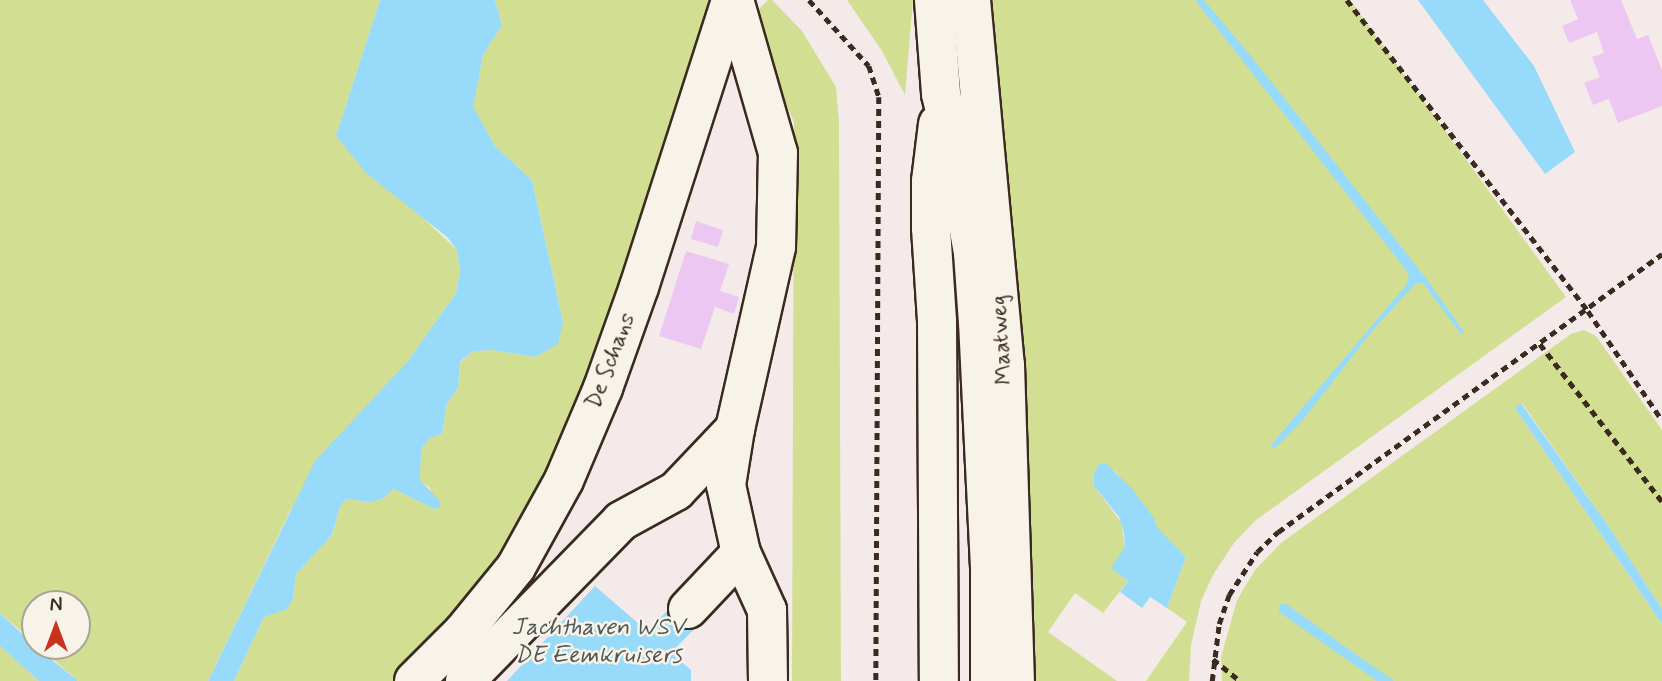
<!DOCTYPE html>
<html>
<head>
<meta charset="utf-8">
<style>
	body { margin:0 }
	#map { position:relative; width:1662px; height:681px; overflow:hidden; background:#f5eaea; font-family:Mynerve,sans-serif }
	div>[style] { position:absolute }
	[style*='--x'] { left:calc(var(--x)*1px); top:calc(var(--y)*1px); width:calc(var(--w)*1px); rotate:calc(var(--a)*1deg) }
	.green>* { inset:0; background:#d2df92 }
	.water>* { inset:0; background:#97daf9 }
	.building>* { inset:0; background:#ecc7f1 }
	.path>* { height:4.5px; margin-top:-2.25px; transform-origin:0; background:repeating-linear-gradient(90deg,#3b2a1e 0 7px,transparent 0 12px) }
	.roads { filter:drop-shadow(2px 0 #3b2a1e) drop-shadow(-2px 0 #3b2a1e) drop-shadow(0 2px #3b2a1e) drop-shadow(0 -2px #3b2a1e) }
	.minor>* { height:38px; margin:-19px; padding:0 19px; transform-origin:19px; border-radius:19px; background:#f7f3e8 }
	.major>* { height:38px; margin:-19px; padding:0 19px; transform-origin:19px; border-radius:19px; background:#f7f3e8 }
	span { translate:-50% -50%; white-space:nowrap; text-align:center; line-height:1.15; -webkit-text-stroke:5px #f7f3e8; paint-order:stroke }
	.street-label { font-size:23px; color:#3b2a1e }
	.water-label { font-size:24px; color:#525655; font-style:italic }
	.north { position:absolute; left:21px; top:590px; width:70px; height:70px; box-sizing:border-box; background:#f7f3e8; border:2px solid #aca397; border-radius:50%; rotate:0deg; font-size:19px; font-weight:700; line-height:28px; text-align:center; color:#3b2a1e }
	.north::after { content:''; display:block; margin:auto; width:24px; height:32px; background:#c8321e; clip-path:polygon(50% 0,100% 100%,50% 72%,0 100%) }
</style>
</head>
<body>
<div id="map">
	<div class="green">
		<i style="clip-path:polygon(0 0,380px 0,336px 136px,457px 250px,460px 271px,456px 293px,408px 361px,290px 511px,208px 681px,78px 681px,38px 646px,77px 646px,77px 604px,35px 604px,35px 643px,0 613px)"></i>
		<i style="clip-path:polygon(495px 0,720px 0,547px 501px,435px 640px,395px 681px,234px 681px,264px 617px,293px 598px,296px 574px,332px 535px,340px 506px,347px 499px,371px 502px,382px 499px,394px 489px,434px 509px,430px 488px,419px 480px,421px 449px,430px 438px,442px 434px,447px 403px,458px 388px,460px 363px,473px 351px,492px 350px,535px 357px,563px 322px,532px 180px,495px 146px,472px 107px,483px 55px,502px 25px)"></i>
		<i style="clip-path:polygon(768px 0,772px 0,802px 31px,836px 87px,839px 122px,841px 681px,792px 681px,794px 122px,771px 70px,757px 11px)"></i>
		<i style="clip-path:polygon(847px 0,913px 0,905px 95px,882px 51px)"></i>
		<i style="clip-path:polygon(981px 0,1350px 0,1566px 297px,1256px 520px,1234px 543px,1213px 575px,1201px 601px,1191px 645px,1189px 681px,1146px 681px,1187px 622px,1167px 608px,1186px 557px,1156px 527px,1116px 472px,1100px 463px,1094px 473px,1094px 486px,1121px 522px,1125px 546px,1119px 559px,1128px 581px,1103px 613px,1075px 593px,1048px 632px,1117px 681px,1027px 681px)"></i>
		<i style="clip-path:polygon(1584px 330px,1596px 336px,1662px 430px,1662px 609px,1607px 524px,1522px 403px,1515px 408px,1662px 624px,1662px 681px,1222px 681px,1221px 657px,1237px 600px,1255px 570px,1281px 543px,1571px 334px)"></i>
		<i style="clip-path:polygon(0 646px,39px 681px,0 681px)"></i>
	</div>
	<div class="water">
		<i style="clip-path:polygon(380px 0,495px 0,502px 25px,483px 55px,473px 107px,495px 146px,532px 180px,563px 322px,558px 344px,535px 357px,492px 350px,473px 351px,460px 362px,458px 388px,447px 403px,442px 434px,430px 438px,421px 449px,420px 480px,440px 501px,440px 507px,434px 509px,394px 489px,382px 499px,371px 502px,347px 499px,340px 506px,332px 535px,296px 574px,293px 598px,287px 609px,264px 617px,234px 681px,208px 681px,315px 461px,408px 361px,456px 293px,460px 271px,457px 250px,447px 237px,367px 174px,336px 136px)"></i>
		<i style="clip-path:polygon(1195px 0,1204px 0,1251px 56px,1429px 282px,1464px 332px,1461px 334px,1423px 283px,1416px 283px,1373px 330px,1302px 421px,1274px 449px,1271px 445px,1407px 284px,1409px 274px)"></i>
		<i style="clip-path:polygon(1418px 0,1483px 0,1534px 66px,1575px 152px,1545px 174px)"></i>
		<i style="clip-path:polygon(1521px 403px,1607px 524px,1662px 609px,1662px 624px,1515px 408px)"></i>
		<i style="clip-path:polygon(1100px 463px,1106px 463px,1133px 490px,1154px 518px,1157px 527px,1186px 557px,1167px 608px,1150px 597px,1142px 608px,1120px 592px,1128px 581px,1111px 568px,1125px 546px,1124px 533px,1119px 517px,1094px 486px,1094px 473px)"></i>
		<i style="clip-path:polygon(595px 586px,647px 631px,674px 604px,697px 626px,671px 653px,691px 670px,691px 681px,507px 681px)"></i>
		<i style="clip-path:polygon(1285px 603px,1340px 643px,1394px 681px,1377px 681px,1279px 612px,1279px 605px)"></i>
		<i style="clip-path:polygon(0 613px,35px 646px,78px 681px,39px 681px,0 646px)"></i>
	</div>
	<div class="building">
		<i style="clip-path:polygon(1570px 0,1621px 0,1637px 39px,1648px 35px,1662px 70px,1662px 106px,1618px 123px,1609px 99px,1593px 105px,1584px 83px,1600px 77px,1592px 57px,1604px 53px,1597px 32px,1569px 43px,1562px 26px,1578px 19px)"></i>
		<i style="clip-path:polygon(696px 221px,723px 230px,718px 247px,691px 239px)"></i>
		<i style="clip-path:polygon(686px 251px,729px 264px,720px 291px,739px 297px,734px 314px,715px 307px,701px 349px,659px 336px)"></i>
	</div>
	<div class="path">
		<i style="--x:809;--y:0;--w:89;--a:47.7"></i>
		<i style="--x:869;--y:66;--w:33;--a:72"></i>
		<i style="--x:879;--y:97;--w:584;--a:90.29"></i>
		<i style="--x:1347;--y:0;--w:393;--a:52.2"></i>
		<i style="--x:1588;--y:311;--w:132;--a:55.8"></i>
		<i style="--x:1540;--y:344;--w:199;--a:52.2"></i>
		<i style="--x:1213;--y:659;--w:35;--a:39"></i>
		<i style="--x:1212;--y:681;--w:57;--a:-83"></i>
		<i style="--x:1219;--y:624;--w:31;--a:-71"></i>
		<i style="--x:1229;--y:595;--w:51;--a:-56.9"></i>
		<i style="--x:1257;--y:552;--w:29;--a:-44"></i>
		<i style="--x:1278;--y:532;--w:474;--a:-35.9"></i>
	</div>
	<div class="roads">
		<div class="minor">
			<i style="--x:971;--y:0;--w:367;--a:84.7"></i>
			<i style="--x:1005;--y:365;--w:316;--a:88.2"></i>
			<i style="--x:735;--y:429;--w:57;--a:99.1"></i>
			<i style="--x:726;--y:485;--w:70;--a:77.6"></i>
			<i style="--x:741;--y:553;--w:63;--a:65.5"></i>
			<i style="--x:767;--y:610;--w:71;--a:89.2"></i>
			<i style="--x:688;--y:609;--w:77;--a:-46.6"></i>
			<i style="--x:414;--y:681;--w:69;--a:-45"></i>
			<i style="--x:463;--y:632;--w:84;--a:-50.8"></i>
			<i style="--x:516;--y:567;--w:99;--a:-61.1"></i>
			<i style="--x:564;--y:480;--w:100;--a:-67"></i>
			<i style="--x:603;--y:388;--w:107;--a:-70.4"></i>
			<i style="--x:639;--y:287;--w:301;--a:-72.2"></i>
			<i style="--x:465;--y:681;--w:223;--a:-45.7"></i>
			<i style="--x:621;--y:521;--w:63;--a:-28.6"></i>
			<i style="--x:676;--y:491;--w:86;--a:-46.4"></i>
			<i style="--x:735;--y:429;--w:187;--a:-77.3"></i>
			<i style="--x:776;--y:247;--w:94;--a:-88.8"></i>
			<i style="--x:778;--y:153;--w:159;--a:-106"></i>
		</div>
		<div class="major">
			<i style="--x:934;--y:0;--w:94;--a:85.7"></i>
			<i style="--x:941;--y:94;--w:70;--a:76.8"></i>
			<i style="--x:957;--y:162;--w:92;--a:80"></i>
			<i style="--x:973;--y:253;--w:69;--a:85.9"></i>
			<i style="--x:978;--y:322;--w:248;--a:87.2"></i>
			<i style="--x:990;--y:570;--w:111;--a:90"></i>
			<i style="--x:938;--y:124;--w:57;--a:97"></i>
			<i style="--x:931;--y:181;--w:47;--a:90"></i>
			<i style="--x:931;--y:228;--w:93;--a:86.3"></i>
			<i style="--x:937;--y:321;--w:360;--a:89.7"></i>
		</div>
	</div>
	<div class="street-label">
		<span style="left:1002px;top:340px;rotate:-94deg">Maatweg</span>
		<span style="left:611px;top:361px;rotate:-69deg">De Schans</span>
	</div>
	<div class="water-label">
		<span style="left:598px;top:642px">Jachthaven WSV<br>DE Eemkruisers</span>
	</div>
	<div class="north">N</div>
</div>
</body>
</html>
